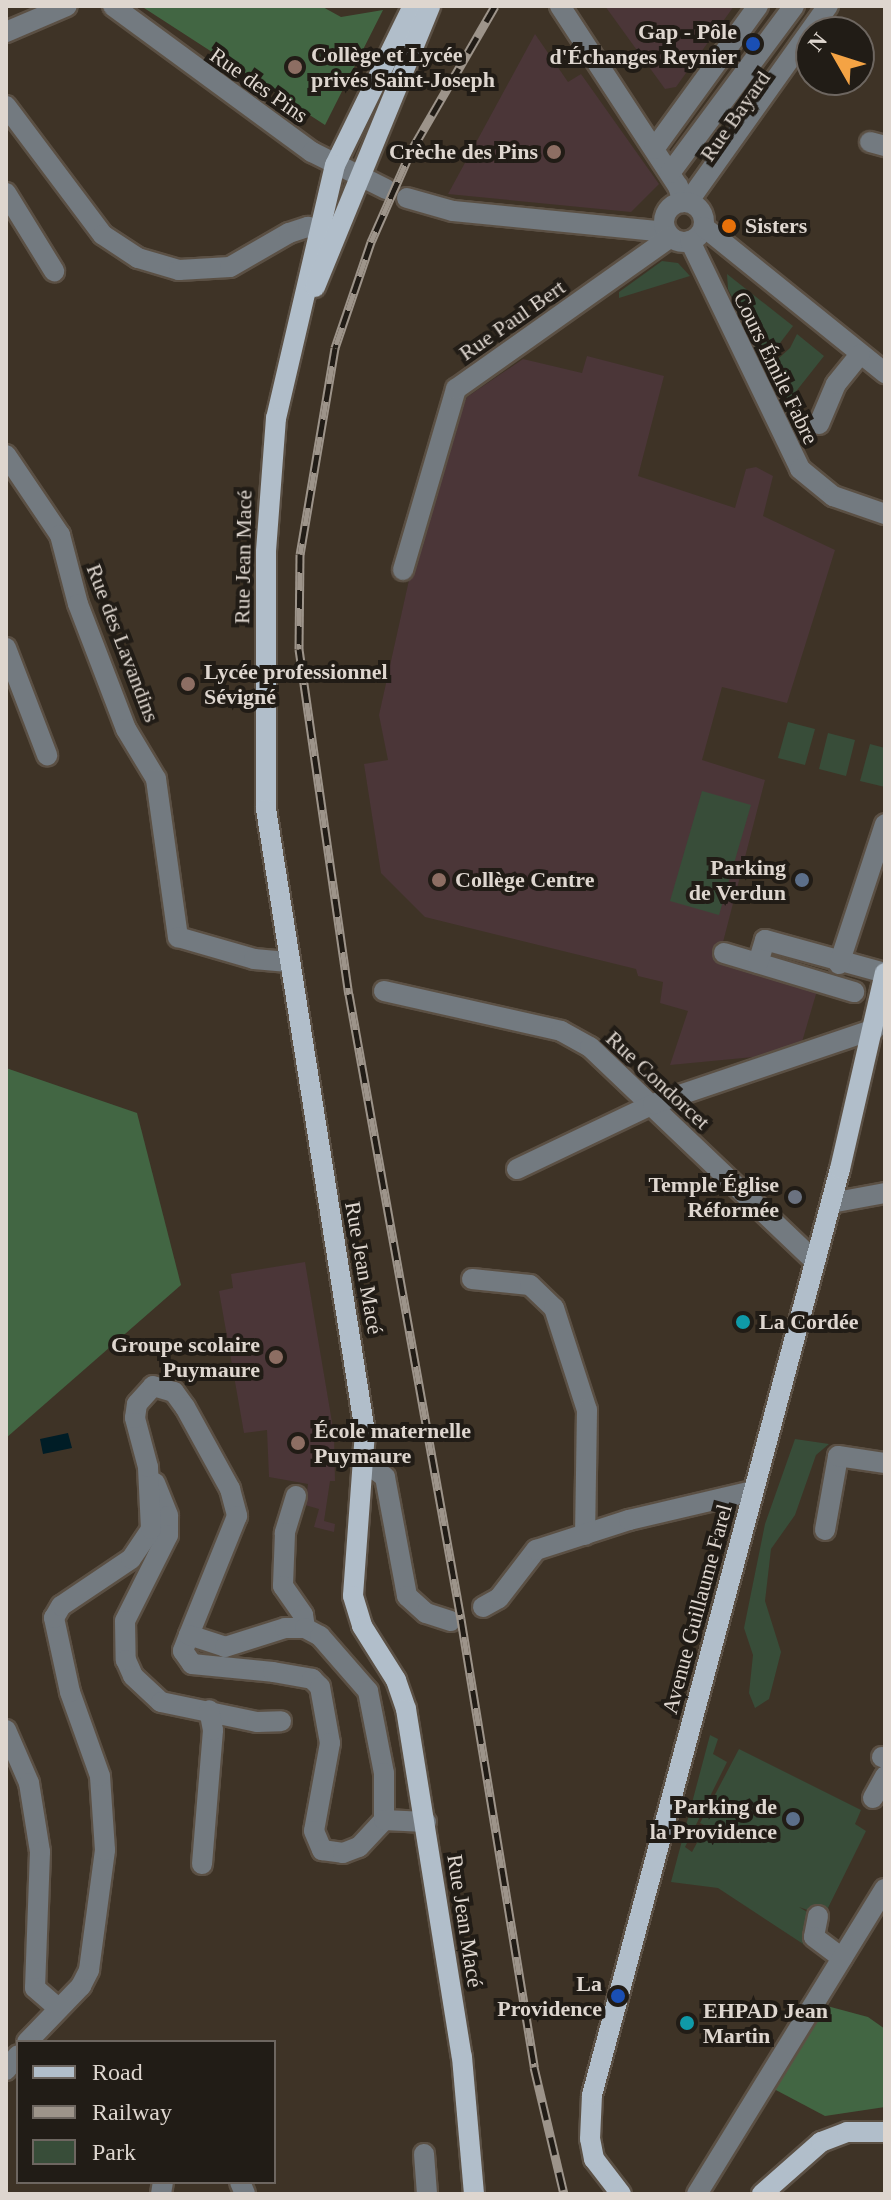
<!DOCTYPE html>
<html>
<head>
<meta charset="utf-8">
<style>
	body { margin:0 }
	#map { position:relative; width:891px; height:2200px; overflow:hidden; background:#3e3326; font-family:"Times New Roman",serif }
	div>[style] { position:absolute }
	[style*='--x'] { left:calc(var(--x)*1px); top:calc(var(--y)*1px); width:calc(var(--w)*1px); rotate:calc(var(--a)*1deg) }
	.education>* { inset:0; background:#4b3638 }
	.green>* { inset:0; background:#384d39 }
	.forest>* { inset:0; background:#426643 }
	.water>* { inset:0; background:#001d26 }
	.roads { filter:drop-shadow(2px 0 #5b5044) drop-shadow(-2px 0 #5b5044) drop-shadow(0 2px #5b5044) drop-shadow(0 -2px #5b5044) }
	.minor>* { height:20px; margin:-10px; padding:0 10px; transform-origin:10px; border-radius:10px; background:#737a80 }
	.minor>.ring { margin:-10px; padding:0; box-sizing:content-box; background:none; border:20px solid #737a80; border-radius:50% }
	.major>* { height:20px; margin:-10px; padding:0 10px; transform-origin:10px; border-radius:10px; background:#b1beca }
	.rail>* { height:9px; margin-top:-4.5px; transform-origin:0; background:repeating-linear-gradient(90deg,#211c16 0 18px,#9d948a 0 36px); box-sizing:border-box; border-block:2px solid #9d948a }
	.dots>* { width:22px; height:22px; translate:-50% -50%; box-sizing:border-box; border:4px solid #211c16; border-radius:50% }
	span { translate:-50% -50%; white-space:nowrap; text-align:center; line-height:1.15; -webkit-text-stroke:8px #211c16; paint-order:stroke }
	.poi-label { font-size:22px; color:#ded6cf; font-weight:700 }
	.right { translate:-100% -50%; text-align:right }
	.left { translate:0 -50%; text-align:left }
	.street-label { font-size:22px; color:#ded6cf }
	.frame { position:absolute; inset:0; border:8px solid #ded6cf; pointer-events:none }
	.legend { position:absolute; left:16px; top:2040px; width:260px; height:144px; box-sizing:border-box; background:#211c16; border:2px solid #6d6660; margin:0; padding:10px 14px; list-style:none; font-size:24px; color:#ded6cf }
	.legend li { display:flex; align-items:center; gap:16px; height:40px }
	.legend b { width:40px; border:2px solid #6d6660 }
	.north { position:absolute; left:795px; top:16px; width:80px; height:80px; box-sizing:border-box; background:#211c16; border:2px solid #6d6660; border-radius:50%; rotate:309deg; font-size:22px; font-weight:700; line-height:32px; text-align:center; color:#ded6cf }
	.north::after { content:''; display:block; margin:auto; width:28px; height:36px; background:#f4a344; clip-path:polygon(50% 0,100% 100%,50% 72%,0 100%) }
</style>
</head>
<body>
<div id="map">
	<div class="education">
		<i style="clip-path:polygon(605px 6px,734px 6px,676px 87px,665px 89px)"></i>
		<i style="clip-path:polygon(535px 34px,568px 82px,581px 74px,659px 184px,631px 212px,448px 194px)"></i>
		<i style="clip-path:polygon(587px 356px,664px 376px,638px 476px,735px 508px,746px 469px,756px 467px,773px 476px,763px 516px,835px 550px,787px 703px,722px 687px,702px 760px,765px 780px,722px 946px,821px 977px,802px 1042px,774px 1055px,670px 1065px,688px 1011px,660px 1003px,663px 982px,638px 976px,636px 969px,425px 917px,381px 873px,364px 764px,388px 760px,379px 715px,409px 580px,452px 431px,467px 397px,523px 359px,582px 373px)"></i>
		<i style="clip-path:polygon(305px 1262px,334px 1434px,335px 1481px,330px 1481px,324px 1521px,335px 1524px,334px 1532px,314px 1527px,319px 1509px,305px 1505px,308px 1484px,269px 1477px,267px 1430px,244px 1433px,219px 1291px,233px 1288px,231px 1274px)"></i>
	</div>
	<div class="green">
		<i style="clip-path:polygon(662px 261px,678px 263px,690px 276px,619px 298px,619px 292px)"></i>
		<i style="clip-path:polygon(727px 274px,793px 326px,764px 364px,728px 289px)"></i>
		<i style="clip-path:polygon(797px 334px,824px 356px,790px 399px,782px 399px,768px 368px,790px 348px)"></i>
		<i style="clip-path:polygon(788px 722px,815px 729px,805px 765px,778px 758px)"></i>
		<i style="clip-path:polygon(828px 733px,855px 740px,846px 776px,819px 769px)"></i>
		<i style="clip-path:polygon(870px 744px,885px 748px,885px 787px,860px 781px)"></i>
		<i style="clip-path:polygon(702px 791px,751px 805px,719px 915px,670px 901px)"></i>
		<i style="clip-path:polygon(795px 1439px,829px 1444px,816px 1455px,795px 1515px,771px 1549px,765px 1601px,781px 1652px,769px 1699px,755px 1708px,749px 1693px,753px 1655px,744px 1628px,765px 1524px)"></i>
		<i style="clip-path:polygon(710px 1735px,718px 1739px,713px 1754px,727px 1762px,685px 1847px,692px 1852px,706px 1826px,700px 1823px,739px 1749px,861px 1810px,855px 1824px,866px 1831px,824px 1916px,799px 1907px,812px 1915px,820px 1955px,718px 1888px,671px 1882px)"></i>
	</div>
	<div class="forest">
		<i style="clip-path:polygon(141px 6px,321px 6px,341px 17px,383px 10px,325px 125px)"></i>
		<i style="clip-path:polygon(6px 1068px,137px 1113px,181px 1285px,6px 1438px)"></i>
		<i style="clip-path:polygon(827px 2006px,868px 2017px,885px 2029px,885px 2107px,825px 2116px,774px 2089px)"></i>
	</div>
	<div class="water">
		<i style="clip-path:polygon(68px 1433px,72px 1448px,43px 1454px,40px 1439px)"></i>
	</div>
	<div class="roads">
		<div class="minor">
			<i style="--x:113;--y:6;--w:247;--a:36.3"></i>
			<i style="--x:312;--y:152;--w:83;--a:26.6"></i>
			<i style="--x:560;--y:6;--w:215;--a:56.8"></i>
			<i style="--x:678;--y:186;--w:17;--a:73"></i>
			<i style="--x:6;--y:32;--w:66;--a:-23.1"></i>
			<i style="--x:6;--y:106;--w:161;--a:53.1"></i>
			<i style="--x:103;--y:235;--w:42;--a:33.3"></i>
			<i style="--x:138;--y:258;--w:43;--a:16.3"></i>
			<i style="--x:179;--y:270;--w:51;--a:-3.4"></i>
			<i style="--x:230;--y:267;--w:68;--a:-30"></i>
			<i style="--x:289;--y:233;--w:20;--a:-18"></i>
			<i style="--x:308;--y:227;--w:27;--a:15"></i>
			<i style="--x:870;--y:142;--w:16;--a:15"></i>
			<i style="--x:654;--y:149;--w:177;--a:-54"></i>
			<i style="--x:670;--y:173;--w:208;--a:-53.4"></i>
			<i style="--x:6;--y:193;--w:92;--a:58.4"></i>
			<i style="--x:407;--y:198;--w:48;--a:15.8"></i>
			<i style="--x:453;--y:211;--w:215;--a:5.6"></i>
			<i style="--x:688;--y:202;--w:241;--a:-54.5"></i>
			<i class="ring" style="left:664px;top:202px;width:20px;height:20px"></i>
			<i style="--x:704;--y:227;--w:233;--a:38.9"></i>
			<i style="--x:690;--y:241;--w:253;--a:64.2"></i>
			<i style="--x:800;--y:469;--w:43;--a:39.3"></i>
			<i style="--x:833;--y:496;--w:55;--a:19.1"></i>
			<i style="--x:819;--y:424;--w:43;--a:-67"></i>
			<i style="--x:836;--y:384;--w:38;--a:-51"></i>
			<i style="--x:6;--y:455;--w:97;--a:56"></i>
			<i style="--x:60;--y:535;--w:71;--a:75.4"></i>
			<i style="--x:78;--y:604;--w:134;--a:69"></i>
			<i style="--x:126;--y:729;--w:58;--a:59"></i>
			<i style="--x:156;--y:779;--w:160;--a:82.1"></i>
			<i style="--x:178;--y:937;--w:79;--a:16.1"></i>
			<i style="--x:254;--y:959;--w:34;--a:5"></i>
			<i style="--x:403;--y:570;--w:189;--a:-73.7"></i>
			<i style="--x:456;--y:389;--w:263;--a:-35.3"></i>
			<i style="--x:6;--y:648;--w:115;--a:69"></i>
			<i style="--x:724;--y:953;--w:136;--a:16.7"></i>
			<i style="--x:758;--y:963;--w:24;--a:-73"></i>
			<i style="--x:765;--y:940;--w:124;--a:15.4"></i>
			<i style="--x:839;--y:964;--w:147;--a:-71.8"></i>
			<i style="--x:384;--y:991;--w:181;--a:12.7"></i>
			<i style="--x:561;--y:1031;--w:33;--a:29"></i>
			<i style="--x:590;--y:1047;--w:311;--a:43.6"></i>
			<i style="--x:517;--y:1169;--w:151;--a:-25.5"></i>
			<i style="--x:653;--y:1104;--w:234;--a:-18.7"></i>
			<i style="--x:831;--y:1203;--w:55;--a:-10.5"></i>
			<i style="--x:472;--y:1279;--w:58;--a:5.9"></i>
			<i style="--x:530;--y:1285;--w:33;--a:44"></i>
			<i style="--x:554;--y:1308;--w:107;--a:72.1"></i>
			<i style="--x:587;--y:1410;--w:125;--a:90.9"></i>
			<i style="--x:367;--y:1464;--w:22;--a:36"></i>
			<i style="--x:385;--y:1477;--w:121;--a:79.5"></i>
			<i style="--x:407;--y:1596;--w:25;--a:42"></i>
			<i style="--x:426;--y:1613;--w:26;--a:18"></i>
			<i style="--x:155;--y:1483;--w:35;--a:68"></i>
			<i style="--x:168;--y:1516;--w:19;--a:90"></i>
			<i style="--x:168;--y:1535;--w:96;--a:116.6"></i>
			<i style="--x:125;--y:1621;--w:39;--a:89"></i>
			<i style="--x:126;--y:1660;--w:17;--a:66"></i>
			<i style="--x:133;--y:1676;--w:38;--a:43"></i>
			<i style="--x:161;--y:1702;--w:98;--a:11.8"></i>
			<i style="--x:257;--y:1722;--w:24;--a:-2"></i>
			<i style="--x:296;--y:1496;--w:39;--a:107"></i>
			<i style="--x:285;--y:1533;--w:53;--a:92.2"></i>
			<i style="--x:283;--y:1586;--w:35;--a:55"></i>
			<i style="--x:303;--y:1615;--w:13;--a:81"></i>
			<i style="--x:825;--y:1530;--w:75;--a:-80"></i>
			<i style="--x:838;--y:1456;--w:48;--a:8.5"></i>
			<i style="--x:483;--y:1607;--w:18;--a:-29"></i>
			<i style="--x:499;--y:1598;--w:61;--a:-52.4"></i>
			<i style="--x:536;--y:1550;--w:98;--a:-17.9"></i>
			<i style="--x:629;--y:1520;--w:127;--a:-13.2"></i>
			<i style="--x:189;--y:1635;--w:17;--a:111"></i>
			<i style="--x:183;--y:1651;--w:16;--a:55"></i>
			<i style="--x:192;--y:1664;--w:81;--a:5.6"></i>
			<i style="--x:273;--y:1672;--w:40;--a:10"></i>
			<i style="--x:312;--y:1679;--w:11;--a:45"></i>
			<i style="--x:320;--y:1687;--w:57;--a:79.9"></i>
			<i style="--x:330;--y:1743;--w:89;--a:100.3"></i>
			<i style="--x:314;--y:1831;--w:21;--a:67"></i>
			<i style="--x:322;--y:1850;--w:21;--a:8"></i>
			<i style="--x:343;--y:1853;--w:17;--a:-21"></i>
			<i style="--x:359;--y:1847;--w:37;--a:-47"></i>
			<i style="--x:6;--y:1730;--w:58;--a:66.5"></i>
			<i style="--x:29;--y:1783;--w:70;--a:80.9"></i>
			<i style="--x:40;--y:1852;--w:136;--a:92.1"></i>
			<i style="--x:35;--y:1988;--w:29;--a:41"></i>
			<i style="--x:882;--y:1757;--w:3;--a:18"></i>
			<i style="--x:873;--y:1798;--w:25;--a:-61"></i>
			<i style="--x:202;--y:1864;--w:134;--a:-85.3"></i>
			<i style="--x:213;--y:1730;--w:20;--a:-101"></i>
			<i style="--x:818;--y:1916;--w:21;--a:101"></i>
			<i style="--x:814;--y:1937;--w:35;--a:37"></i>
			<i style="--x:27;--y:2042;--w:78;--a:-46"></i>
			<i style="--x:81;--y:1986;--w:18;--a:-63"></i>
			<i style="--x:89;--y:1970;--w:121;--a:-82.4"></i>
			<i style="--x:105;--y:1850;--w:74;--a:-93.9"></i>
			<i style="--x:100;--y:1776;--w:89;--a:-109.7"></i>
			<i style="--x:70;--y:1692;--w:76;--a:-102.2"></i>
			<i style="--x:54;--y:1618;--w:14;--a:-60"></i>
			<i style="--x:61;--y:1606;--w:84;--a:-33.9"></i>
			<i style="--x:131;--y:1559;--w:36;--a:-56"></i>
			<i style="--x:151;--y:1529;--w:62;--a:-92.8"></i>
			<i style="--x:148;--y:1467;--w:51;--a:-104.9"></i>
			<i style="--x:135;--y:1418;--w:14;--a:-82"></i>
			<i style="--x:137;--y:1404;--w:24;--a:-48"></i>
			<i style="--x:153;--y:1386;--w:22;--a:16"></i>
			<i style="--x:174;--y:1392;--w:19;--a:54"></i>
			<i style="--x:185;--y:1407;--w:94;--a:61.2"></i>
			<i style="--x:230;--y:1489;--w:28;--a:75"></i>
			<i style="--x:237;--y:1516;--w:128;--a:112"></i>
			<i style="--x:189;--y:1635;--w:38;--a:18"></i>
			<i style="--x:225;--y:1647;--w:63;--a:-17.6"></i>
			<i style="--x:285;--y:1628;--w:20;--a:0"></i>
			<i style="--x:305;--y:1628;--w:17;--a:28"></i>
			<i style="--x:320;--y:1636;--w:73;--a:48.9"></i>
			<i style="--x:368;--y:1691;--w:84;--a:79"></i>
			<i style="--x:384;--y:1773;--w:47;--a:90"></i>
			<i style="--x:384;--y:1820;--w:42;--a:2.7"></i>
			<i style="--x:6;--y:2070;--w:19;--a:-51"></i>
			<i style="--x:424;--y:2154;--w:40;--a:85.7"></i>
			<i style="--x:240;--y:2182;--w:13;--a:67"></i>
			<i style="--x:161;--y:2194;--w:12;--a:-81"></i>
			<i style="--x:697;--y:2194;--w:358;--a:-58.4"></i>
		</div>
		<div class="major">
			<i style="--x:413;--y:6;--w:177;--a:116.1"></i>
			<i style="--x:335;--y:165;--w:260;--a:103.1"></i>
			<i style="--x:276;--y:418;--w:134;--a:94.3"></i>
			<i style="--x:266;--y:552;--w:257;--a:90"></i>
			<i style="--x:266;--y:809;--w:631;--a:80.97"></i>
			<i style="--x:365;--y:1432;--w:164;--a:94.2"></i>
			<i style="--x:353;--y:1596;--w:31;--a:73"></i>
			<i style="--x:362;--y:1626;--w:64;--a:57.8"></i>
			<i style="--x:396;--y:1680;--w:31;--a:71"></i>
			<i style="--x:406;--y:1709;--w:352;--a:80.9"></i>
			<i style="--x:462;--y:2057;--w:138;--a:85"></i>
			<i style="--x:315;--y:287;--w:304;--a:-67.7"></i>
			<i style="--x:621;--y:2194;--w:44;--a:-127.6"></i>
			<i style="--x:594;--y:2159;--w:20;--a:-101"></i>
			<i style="--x:590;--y:2139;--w:44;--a:-87.4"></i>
			<i style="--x:592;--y:2095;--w:959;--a:-75.01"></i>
			<i style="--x:840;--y:1169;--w:201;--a:-77.1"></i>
			<i style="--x:762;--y:2194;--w:79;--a:-41.4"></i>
			<i style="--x:821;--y:2142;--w:28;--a:-21"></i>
			<i style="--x:847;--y:2132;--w:38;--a:0"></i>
		</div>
	</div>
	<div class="rail">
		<i style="--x:495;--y:6;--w:165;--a:120.1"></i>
		<i style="--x:412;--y:149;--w:102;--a:113.8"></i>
		<i style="--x:371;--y:242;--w:112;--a:108.8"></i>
		<i style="--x:335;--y:348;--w:209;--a:99.6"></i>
		<i style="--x:300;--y:554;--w:95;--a:90.6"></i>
		<i style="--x:299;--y:649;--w:349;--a:81.8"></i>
		<i style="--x:349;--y:994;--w:635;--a:79.84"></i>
		<i style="--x:461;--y:1619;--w:454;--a:80.7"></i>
		<i style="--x:534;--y:2067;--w:130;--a:76.7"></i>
	</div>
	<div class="dots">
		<i style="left:753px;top:44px;background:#1a4fb4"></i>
		<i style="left:295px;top:67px;background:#8d6e63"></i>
		<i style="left:554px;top:152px;background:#8d6e63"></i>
		<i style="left:729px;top:226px;background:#e8710a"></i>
		<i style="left:188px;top:684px;background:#8d6e63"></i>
		<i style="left:439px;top:880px;background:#8d6e63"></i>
		<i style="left:802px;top:880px;background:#5c6f8a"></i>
		<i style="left:795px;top:1197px;background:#6b7280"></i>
		<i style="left:743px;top:1322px;background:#0f9aa8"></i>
		<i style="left:276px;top:1357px;background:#8d6e63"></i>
		<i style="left:298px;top:1443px;background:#8d6e63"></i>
		<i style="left:793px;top:1819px;background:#5c6f8a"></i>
		<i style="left:618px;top:1996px;background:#1a4fb4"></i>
		<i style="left:687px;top:2023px;background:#0f9aa8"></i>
	</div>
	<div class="poi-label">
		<span class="right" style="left:737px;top:44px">Gap - Pôle<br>d'Échanges Reynier</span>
		<span class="left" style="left:311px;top:67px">Collège et Lycée<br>privés Saint-Joseph</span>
		<span class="right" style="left:538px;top:152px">Crèche des Pins</span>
		<span class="left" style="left:745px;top:226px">Sisters</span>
		<span class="left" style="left:204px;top:684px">Lycée professionnel<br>Sévigné</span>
		<span class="right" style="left:786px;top:880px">Parking<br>de Verdun</span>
		<span class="left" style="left:455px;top:880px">Collège Centre</span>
		<span class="right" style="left:779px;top:1197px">Temple Église<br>Réformée</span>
		<span class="left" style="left:759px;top:1322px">La Cordée</span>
		<span class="right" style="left:260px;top:1357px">Groupe scolaire<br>Puymaure</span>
		<span class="left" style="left:314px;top:1443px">École maternelle<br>Puymaure</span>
		<span class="right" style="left:777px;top:1819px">Parking de<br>la Providence</span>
		<span class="right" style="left:602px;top:1996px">La<br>Providence</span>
		<span class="left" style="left:703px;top:2023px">EHPAD Jean<br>Martin</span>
	</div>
	<div class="street-label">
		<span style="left:259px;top:85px;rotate:35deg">Rue des Pins</span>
		<span style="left:735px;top:116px;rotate:-55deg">Rue Bayard</span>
		<span style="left:512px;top:320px;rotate:-35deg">Rue Paul Bert</span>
		<span style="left:776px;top:368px;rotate:64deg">Cours Émile Fabre</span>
		<span style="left:243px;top:557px;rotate:-89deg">Rue Jean Macé</span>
		<span style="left:123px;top:643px;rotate:69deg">Rue des Lavandins</span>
		<span style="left:658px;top:1080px;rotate:43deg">Rue Condorcet</span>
		<span style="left:364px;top:1268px;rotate:80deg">Rue Jean Macé</span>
		<span style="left:697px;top:1609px;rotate:-75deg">Avenue Guillaume Farel</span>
		<span style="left:465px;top:1921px;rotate:81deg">Rue Jean Macé</span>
	</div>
	<div class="frame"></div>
	<ul class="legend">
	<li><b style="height:10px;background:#b1beca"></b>Road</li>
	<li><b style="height:10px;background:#9d948a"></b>Railway</li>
	<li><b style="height:22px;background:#384d39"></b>Park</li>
	</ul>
	<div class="north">N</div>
</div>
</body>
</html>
